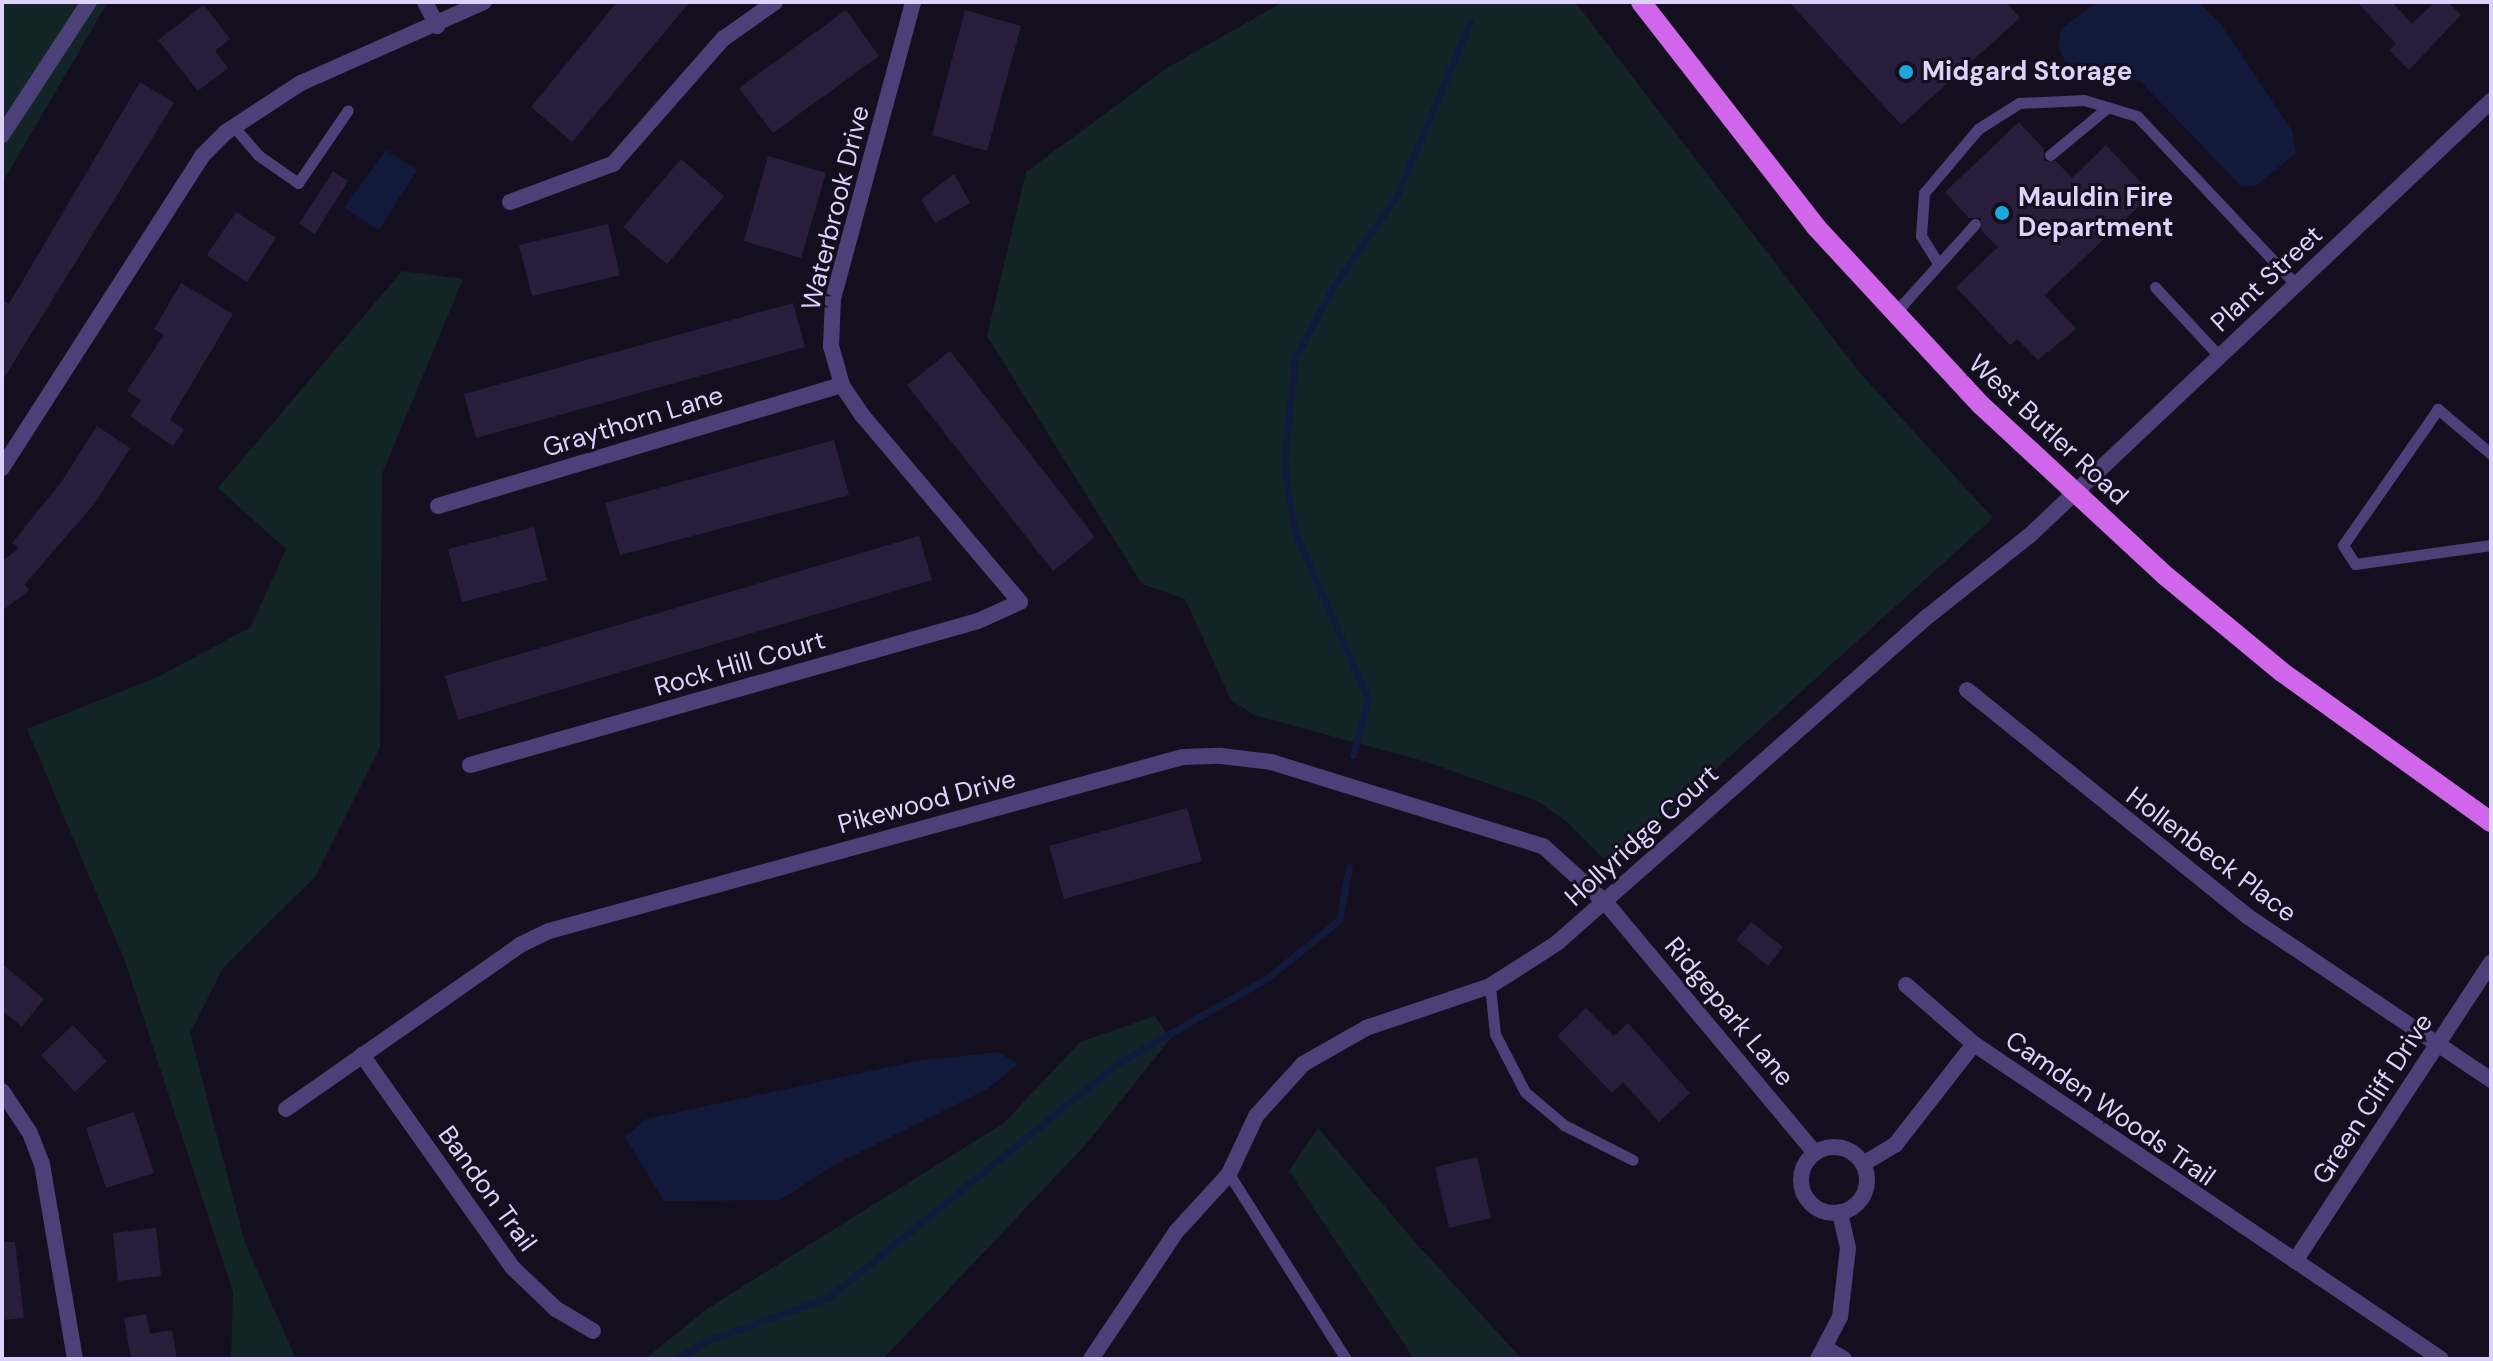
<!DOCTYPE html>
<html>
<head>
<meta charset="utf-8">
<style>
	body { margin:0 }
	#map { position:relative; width:2493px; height:1361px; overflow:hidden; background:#140f1e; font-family:"DM Sans",sans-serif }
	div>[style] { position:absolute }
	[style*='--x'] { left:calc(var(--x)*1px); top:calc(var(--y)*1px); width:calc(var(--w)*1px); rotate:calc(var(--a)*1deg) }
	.green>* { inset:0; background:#132427 }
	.water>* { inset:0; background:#111a3b }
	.stream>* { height:7px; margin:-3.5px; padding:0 3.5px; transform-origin:3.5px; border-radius:3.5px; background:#111a3b }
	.building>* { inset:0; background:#291d3c }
	.lane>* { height:11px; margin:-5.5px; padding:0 5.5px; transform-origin:5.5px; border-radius:5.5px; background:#4b4077 }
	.street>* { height:16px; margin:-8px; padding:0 8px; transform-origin:8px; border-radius:8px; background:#4b4077 }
	.street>.ring { margin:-8px; padding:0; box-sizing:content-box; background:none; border:16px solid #4b4077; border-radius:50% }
	.primary>* { height:20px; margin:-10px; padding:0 10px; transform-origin:10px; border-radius:10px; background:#d067eb }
	.dots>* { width:22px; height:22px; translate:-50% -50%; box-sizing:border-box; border:4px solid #140f1e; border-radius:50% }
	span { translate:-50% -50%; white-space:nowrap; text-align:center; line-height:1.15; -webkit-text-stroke:6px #140f1e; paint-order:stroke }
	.poi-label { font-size:26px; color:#ddd2f9; font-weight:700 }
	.left { translate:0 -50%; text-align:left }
	.street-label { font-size:26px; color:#ddd2f9 }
	.frame { position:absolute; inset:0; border:4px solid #ddd2f9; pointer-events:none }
</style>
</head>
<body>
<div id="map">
	<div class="green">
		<i style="clip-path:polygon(2px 2px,108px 2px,2px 183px)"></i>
		<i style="clip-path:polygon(1283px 2px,1575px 2px,1859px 372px,1993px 518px,1610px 865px,1565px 820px,1537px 801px,1427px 762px,1254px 715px,1231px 700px,1185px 599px,1142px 584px,987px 336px,1026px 172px,1167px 68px)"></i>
		<i style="clip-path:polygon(402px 271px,463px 279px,382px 474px,380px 747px,315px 877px,223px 968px,190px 1033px,245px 1243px,296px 1359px,231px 1359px,233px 1292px,125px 961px,27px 729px,158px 677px,251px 627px,286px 549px,218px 488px)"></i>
		<i style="clip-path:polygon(1155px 1016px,1170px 1039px,1087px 1143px,883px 1359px,645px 1359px,707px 1309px,1004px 1123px,1080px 1042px)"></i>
		<i style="clip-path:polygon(1318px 1128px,1414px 1241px,1522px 1359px,1414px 1359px,1289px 1171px)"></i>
	</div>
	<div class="water">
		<i style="clip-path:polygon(2097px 2px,2199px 2px,2222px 26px,2292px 131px,2296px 153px,2256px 185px,2242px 187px,2140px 81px,2068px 67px,2058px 47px,2061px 29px)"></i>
		<i style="clip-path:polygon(386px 150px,417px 170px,379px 230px,344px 208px)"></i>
		<i style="clip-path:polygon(998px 1052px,1018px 1064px,987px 1089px,834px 1165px,780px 1200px,664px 1201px,625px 1137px,646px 1119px,917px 1061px)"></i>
	</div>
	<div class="stream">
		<i style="--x:1353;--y:755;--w:58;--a:-75"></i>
		<i style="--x:1368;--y:699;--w:184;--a:-113.6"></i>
		<i style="--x:1294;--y:530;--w:67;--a:-98.6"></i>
		<i style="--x:1284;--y:464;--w:107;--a:-84.1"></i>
		<i style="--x:1295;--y:358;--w:81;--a:-61.8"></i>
		<i style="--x:1333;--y:287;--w:112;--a:-55.2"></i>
		<i style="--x:1397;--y:195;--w:188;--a:-67.1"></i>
		<i style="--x:676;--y:1359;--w:35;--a:-31"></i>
		<i style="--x:706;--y:1341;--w:131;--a:-19.7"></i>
		<i style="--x:829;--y:1297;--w:372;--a:-39"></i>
		<i style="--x:1118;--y:1063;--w:170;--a:-29.6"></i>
		<i style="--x:1266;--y:979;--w:94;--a:-38.9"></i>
		<i style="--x:1339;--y:920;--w:54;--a:-79.3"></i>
	</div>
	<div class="building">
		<i style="clip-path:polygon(617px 2px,690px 2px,572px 142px,531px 107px)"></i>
		<i style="clip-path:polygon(1789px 2px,2006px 2px,2020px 18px,1901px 125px)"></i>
		<i style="clip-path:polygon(2357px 2px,2392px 2px,2412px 24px,2435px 2px,2448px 2px,2461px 15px,2409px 70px,2389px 50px,2396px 44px)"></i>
		<i style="clip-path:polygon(204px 5px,230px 39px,215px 51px,228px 68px,198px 91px,158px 40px)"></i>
		<i style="clip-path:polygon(846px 10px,879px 56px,773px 133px,739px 88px)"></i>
		<i style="clip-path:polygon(965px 10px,1021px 26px,987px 151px,932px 135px)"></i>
		<i style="clip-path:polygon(140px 82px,174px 103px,2px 381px,2px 300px,9px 304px)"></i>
		<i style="clip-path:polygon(2019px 122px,2044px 149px,2044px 161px,2056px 161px,2072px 178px,2106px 145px,2152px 194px,2045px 295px,2076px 329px,2038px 360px,2017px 339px,2010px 345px,1956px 287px,1998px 247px,1981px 230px,1981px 218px,1969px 218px,1945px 192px)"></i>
		<i style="clip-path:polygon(768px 156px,826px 173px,801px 258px,744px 241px)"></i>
		<i style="clip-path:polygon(681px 159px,724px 196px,667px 264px,623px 227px)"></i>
		<i style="clip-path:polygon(333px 171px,348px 181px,315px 234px,299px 224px)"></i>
		<i style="clip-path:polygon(954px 174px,970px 203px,935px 223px,921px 199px)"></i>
		<i style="clip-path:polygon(236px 212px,276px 238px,247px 282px,207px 255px)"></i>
		<i style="clip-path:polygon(608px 224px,620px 275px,532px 296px,519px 245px)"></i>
		<i style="clip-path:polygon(181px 283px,233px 314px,170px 420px,184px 430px,173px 446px,130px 416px,141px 400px,127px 391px,164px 335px,154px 329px)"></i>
		<i style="clip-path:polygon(793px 303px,805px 347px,476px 438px,464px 394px)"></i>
		<i style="clip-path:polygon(950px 351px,1095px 537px,1053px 571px,907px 385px)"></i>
		<i style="clip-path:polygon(97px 426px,130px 448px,95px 503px,25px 584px,29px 590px,2px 611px,2px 562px,19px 548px,12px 543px,62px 481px)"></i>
		<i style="clip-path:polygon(834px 440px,849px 495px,620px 555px,605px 503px)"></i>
		<i style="clip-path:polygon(534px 527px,547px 580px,462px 602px,448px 549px)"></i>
		<i style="clip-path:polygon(919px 536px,932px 580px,458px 720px,445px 676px)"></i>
		<i style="clip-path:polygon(1187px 808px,1202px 861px,1064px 899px,1049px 846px)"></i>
		<i style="clip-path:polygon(1751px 922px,1783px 947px,1768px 966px,1736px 940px)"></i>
		<i style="clip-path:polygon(2px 964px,44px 999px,22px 1027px,2px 1011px)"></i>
		<i style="clip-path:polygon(1586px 1008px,1614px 1036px,1628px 1023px,1690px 1093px,1659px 1122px,1623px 1082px,1612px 1093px,1557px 1036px)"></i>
		<i style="clip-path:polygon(73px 1025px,107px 1061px,75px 1092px,41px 1055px)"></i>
		<i style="clip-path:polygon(134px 1112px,154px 1173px,106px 1188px,86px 1128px)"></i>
		<i style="clip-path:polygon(1477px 1157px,1491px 1218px,1449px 1228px,1435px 1167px)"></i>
		<i style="clip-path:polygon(156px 1228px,161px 1276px,118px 1281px,113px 1233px)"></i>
		<i style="clip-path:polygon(2px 1242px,15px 1242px,24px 1318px,2px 1320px)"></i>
		<i style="clip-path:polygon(146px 1314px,150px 1334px,172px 1330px,177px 1359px,131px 1359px,124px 1318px)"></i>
	</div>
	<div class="lane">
		<i style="--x:233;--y:126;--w:38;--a:49"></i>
		<i style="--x:258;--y:155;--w:49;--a:35"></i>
		<i style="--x:298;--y:183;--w:88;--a:-55.6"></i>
		<i style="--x:2050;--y:155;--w:75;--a:-39.6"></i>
		<i style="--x:1938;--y:263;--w:32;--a:-122"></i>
		<i style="--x:1921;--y:236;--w:43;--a:-86"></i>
		<i style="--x:1924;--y:193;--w:84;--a:-49.8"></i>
		<i style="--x:1978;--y:129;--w:49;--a:-32.4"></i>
		<i style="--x:2019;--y:103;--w:65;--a:-2.6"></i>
		<i style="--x:2084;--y:100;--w:55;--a:16.8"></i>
		<i style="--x:2137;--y:116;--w:232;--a:46.7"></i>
		<i style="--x:2155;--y:287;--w:96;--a:47.1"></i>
		<i style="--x:1894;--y:314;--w:121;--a:-48"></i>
		<i style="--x:2491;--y:454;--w:70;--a:-139.7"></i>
		<i style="--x:2438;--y:409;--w:166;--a:124.9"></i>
		<i style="--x:2343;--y:545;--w:22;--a:58"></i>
		<i style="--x:2355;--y:564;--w:137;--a:-8"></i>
		<i style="--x:1490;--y:986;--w:48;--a:84.1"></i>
		<i style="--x:1495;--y:1034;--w:65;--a:62.7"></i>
		<i style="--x:1525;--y:1092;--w:51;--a:40.2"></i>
		<i style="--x:1564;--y:1125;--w:77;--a:26.9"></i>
		<i style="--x:1229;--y:1174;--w:219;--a:57.7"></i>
	</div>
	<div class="street">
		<i style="--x:425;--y:2;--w:27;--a:63"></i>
		<i style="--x:2;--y:135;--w:159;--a:-56.8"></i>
		<i style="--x:510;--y:202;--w:110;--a:-20.3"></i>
		<i style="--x:613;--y:164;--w:167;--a:-48.7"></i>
		<i style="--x:723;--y:39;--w:64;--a:-35.4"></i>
		<i style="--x:2;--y:468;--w:371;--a:-57.3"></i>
		<i style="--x:202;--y:156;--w:34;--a:-45"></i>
		<i style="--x:226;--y:132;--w:90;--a:-33.2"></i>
		<i style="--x:301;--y:83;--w:200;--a:-23.9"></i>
		<i style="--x:438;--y:506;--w:422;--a:-16.7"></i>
		<i style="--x:1967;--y:690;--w:360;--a:38.9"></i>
		<i style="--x:2247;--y:916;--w:294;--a:33.9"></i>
		<i style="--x:470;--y:765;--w:528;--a:-15.83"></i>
		<i style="--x:978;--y:621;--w:46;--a:-24.3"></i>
		<i style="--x:1020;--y:602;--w:245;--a:-130.2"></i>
		<i style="--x:862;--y:415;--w:36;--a:-124"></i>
		<i style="--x:842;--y:385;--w:41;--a:-105.8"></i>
		<i style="--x:831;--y:346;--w:47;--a:-87.6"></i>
		<i style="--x:833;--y:299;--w:308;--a:-74.9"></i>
		<i style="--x:1906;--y:985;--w:90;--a:40.9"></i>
		<i style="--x:1974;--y:1044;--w:563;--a:34"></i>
		<i style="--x:362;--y:1055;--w:260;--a:54.7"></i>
		<i style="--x:512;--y:1267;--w:61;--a:43.7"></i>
		<i style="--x:556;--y:1309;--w:43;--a:30.7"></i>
		<i style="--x:2;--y:1091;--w:50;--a:56.3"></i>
		<i style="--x:30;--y:1133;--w:33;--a:69"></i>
		<i style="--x:42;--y:1164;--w:198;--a:80.4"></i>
		<i style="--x:286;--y:1109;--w:286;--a:-35"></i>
		<i style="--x:520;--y:945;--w:32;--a:-26"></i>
		<i style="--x:549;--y:931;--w:657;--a:-15.35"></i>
		<i style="--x:1183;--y:757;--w:38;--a:-2"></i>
		<i style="--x:1221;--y:756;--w:50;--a:6.8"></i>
		<i style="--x:1271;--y:762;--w:285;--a:17.2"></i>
		<i style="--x:1543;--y:846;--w:85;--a:42.1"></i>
		<i style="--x:1606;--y:903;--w:326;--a:50.1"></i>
		<i class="ring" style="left:1801px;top:1147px;width:50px;height:50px"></i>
		<i style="--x:1863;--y:1164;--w:37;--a:-31"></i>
		<i style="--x:1895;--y:1145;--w:128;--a:-52"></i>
		<i style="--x:2295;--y:1261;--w:357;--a:-56.7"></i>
		<i style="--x:1825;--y:1348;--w:22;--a:30"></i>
		<i style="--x:1091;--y:1359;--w:153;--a:-56.2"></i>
		<i style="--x:1176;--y:1232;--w:79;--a:-47.6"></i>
		<i style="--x:1229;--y:1174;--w:64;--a:-65"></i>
		<i style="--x:1256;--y:1116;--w:70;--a:-47.9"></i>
		<i style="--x:1303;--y:1064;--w:73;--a:-29.7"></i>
		<i style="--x:1366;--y:1028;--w:131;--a:-18.7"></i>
		<i style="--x:1490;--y:986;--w:80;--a:-32.7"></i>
		<i style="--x:1557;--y:943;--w:493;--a:-41.4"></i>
		<i style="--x:1927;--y:617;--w:130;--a:-38.5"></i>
		<i style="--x:2029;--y:536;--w:635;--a:-43.28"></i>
		<i style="--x:1818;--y:1359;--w:47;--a:-62.4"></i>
		<i style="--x:1840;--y:1317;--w:69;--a:-83.4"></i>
		<i style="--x:1848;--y:1248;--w:37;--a:-103"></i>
	</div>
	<div class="primary">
		<i style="--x:1641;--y:2;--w:285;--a:52.1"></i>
		<i style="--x:1816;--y:227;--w:243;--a:47.2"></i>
		<i style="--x:1981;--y:405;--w:253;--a:42.8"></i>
		<i style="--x:2167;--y:577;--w:149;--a:39.6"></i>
		<i style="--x:2282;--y:672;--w:257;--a:35.7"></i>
	</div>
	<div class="dots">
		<i style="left:1906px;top:72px;background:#1da7da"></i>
		<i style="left:2002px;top:213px;background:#1da7da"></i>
	</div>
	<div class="poi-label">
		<span class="left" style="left:1922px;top:72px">Midgard Storage</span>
		<span class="left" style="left:2018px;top:213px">Mauldin Fire<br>Department</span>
	</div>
	<div class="street-label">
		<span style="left:836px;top:208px;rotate:-76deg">Waterbrook Drive</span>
		<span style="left:2267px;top:279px;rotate:-43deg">Plant Street</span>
		<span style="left:633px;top:422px;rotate:-17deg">Graythorn Lane</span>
		<span style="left:2048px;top:430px;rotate:43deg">West Butler Road</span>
		<span style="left:740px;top:664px;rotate:-16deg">Rock Hill Court</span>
		<span style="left:927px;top:802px;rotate:-15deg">Pikewood Drive</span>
		<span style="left:1642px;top:836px;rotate:-42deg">Hollyridge Court</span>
		<span style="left:2211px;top:855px;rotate:37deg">Hollenbeck Place</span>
		<span style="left:1729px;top:1012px;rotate:50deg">Ridgepark Lane</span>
		<span style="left:2373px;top:1099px;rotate:-57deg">Green Cliff Drive</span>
		<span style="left:2110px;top:1109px;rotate:35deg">Camden Woods Trail</span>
		<span style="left:487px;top:1189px;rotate:54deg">Bandon Trail</span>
	</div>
	<div class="frame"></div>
</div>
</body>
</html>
